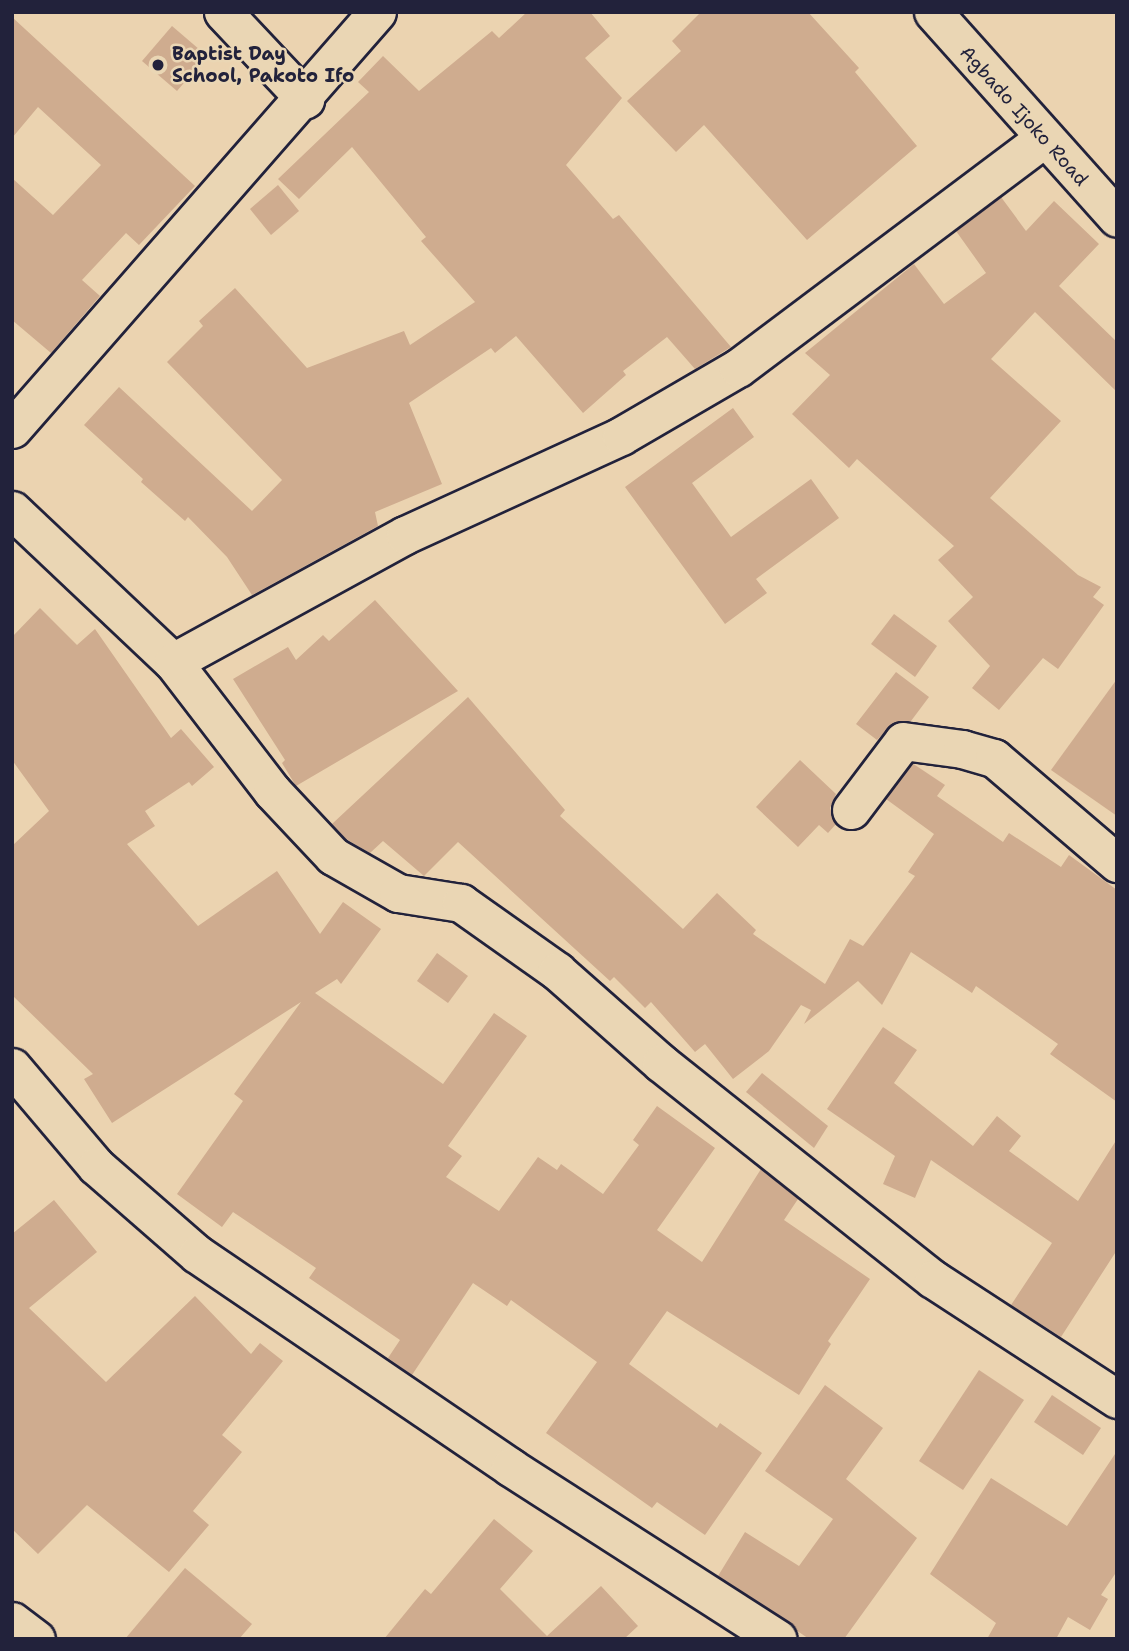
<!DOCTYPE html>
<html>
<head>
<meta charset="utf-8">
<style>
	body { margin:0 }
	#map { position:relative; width:1129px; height:1651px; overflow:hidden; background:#ebd3b0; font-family:"Shantell Sans",sans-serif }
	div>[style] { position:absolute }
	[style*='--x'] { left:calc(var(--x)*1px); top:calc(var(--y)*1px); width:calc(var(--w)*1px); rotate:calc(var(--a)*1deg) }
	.building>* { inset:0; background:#cfac8f }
	.roads { filter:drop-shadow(2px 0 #22223b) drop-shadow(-2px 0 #22223b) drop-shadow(0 2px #22223b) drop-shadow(0 -2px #22223b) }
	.street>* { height:37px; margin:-18.5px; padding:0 18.5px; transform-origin:18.5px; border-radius:18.5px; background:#ead6b4 }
	.dots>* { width:19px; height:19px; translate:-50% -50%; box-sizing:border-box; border:4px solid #ead6b4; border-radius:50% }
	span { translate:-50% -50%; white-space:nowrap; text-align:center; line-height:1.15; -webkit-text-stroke:5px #ead6b4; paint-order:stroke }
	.poi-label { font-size:19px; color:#22223b; font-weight:700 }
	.left { translate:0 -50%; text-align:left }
	.street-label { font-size:19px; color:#22223b }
	.frame { position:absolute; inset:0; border:14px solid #22223b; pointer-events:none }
</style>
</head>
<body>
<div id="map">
	<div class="building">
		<i style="clip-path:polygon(527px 12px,590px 12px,610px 36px,585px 58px,622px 98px,566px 165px,613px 219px,619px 215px,731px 347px,695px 369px,667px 337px,623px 371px,626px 375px,583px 413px,516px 336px,495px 353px,491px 348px,409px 403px,442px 484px,375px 512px,378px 526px,252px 595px,227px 557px,188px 517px,185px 521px,141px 482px,143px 479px,84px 425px,119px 387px,252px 511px,282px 480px,167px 362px,203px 326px,199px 321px,235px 288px,307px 368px,404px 331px,410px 345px,475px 302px,421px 241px,426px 237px,352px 147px,299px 199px,278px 179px,369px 92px,358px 82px,383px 56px,419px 91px,492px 31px,499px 38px)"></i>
		<i style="clip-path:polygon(701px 12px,808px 12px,859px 68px,855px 72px,917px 146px,807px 240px,704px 125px,676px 152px,627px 101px,681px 51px,672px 41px)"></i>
		<i style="clip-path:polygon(12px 17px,195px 186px,139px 245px,126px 233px,82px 280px,100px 296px,51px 353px,12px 320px,12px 178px,53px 215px,101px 165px,38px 107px,12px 138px)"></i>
		<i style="clip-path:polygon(172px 26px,207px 56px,177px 91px,142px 61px)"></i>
		<i style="clip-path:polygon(278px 185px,299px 211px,271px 235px,250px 209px)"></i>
		<i style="clip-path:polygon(1001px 197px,1026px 231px,1054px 201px,1099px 244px,1059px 286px,1117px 342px,1117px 392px,1035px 312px,991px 359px,1061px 421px,990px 498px,1078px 575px,1101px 587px,1093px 597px,1104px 605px,1058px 669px,1043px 658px,999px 710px,972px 688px,990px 666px,948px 621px,973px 597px,938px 560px,954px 546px,857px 459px,849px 468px,792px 414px,830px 375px,805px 353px,914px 264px,944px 304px,986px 273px,956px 231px)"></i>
		<i style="clip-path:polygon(733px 408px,754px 437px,692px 483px,731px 537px,811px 479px,839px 518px,756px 579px,767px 593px,725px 624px,625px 487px)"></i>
		<i style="clip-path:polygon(375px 600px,458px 691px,296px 786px,282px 763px,285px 760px,233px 679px,288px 647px,296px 660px,323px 635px,329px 641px)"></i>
		<i style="clip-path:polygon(40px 608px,77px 645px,95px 629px,171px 738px,181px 729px,214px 767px,192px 786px,189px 782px,145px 811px,155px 826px,127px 844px,198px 926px,277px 871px,320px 934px,343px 902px,381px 929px,341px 984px,337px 979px,315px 993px,443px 1084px,494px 1013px,527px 1036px,448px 1146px,462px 1156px,446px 1177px,499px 1211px,538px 1157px,557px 1170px,561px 1164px,603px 1194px,639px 1145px,633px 1140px,657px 1106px,715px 1148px,657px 1230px,702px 1262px,761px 1169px,798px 1199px,784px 1220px,870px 1279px,828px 1341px,831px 1344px,799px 1395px,667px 1311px,629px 1364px,717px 1428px,720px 1423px,762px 1453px,705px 1535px,657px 1502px,652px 1508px,546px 1433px,597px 1362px,511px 1300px,507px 1306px,473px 1283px,412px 1375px,388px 1358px,400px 1340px,309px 1278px,316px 1268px,233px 1212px,222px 1227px,177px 1194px,243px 1101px,234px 1094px,301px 1002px,112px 1123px,84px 1079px,93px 1074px,12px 995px,12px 846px,49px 811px,12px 760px,12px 637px)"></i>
		<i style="clip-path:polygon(894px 614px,937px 646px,915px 677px,871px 644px)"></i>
		<i style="clip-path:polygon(896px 672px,929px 697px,911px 721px,894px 722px,877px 740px,856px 724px)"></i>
		<i style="clip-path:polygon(1117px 679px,1117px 816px,1051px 770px)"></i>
		<i style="clip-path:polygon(468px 697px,565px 810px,560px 816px,683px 929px,717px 893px,756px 930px,753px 934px,825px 984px,850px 939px,863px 946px,915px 876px,908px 872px,934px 834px,886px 799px,912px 763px,945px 785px,937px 796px,1003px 842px,1009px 833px,1061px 867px,1069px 855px,1117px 890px,1117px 1102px,1050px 1054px,1058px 1044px,976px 986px,972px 993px,911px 952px,882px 1005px,858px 981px,804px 1024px,811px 1010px,801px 1005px,769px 1051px,733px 1079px,705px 1044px,695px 1052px,651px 1002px,645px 1008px,614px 977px,610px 981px,458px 842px,424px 876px,383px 841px,370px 853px,346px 839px,332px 824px)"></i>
		<i style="clip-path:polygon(800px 760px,836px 794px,830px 808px,836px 824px,828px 833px,819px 825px,798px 847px,756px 807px)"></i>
		<i style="clip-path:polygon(437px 953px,468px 976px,448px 1003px,417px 981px)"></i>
		<i style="clip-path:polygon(883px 1027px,917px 1050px,894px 1083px,973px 1146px,997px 1116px,1021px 1136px,1009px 1151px,1078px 1201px,1117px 1139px,1117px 1250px,1061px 1337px,1011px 1305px,1052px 1243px,931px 1160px,915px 1198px,883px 1184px,895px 1156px,827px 1109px)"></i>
		<i style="clip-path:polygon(762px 1073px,828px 1126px,814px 1148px,746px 1092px)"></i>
		<i style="clip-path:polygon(54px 1200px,97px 1252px,29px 1308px,106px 1382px,195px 1296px,251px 1354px,260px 1343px,283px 1361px,222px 1435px,242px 1452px,193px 1511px,209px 1525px,169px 1572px,87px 1505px,38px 1554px,12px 1529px,12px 1234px)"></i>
		<i style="clip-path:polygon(979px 1370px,1024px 1400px,963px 1490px,919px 1461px)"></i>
		<i style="clip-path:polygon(825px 1385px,883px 1428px,846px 1479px,917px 1538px,844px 1639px,809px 1639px,718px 1576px,745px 1532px,799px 1566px,833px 1519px,765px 1471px)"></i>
		<i style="clip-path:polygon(1052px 1395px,1101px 1428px,1083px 1455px,1034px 1422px)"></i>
		<i style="clip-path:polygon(1117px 1451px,1117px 1571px,1101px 1595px,1108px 1599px,1090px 1630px,1068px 1617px,1056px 1639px,987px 1639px,996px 1623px,930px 1574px,991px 1478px,1067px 1526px)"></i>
		<i style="clip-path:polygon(494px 1519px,533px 1551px,500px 1589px,547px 1636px,601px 1586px,638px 1626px,624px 1639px,384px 1639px,425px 1589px,431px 1594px)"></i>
		<i style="clip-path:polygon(185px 1568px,252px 1624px,239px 1639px,125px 1639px)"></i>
	</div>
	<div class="roads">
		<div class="street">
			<i style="--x:223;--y:12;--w:120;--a:46.7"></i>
			<i style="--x:933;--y:12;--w:276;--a:48.2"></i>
			<i style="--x:12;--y:429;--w:554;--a:-48.8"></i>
			<i style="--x:12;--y:510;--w:221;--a:43.4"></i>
			<i style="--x:173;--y:662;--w:163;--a:52.5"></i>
			<i style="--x:272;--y:791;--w:89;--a:46.8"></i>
			<i style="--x:333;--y:856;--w:75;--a:29.6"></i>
			<i style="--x:398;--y:893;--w:64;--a:9"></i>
			<i style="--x:461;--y:903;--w:118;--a:35.3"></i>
			<i style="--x:557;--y:971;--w:139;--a:41.5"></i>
			<i style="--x:661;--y:1063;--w:347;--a:38.5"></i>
			<i style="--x:933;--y:1279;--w:220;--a:33.1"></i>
			<i style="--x:173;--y:662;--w:264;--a:-28.7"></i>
			<i style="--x:405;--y:535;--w:238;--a:-24.6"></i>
			<i style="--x:621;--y:436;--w:135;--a:-30.2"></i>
			<i style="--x:738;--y:368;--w:381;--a:-36.9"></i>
			<i style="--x:851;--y:810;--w:86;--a:-53"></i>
			<i style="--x:903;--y:741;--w:60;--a:7.7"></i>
			<i style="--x:962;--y:749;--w:33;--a:16"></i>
			<i style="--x:994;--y:758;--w:162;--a:40.5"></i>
			<i style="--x:12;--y:1067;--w:130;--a:49.7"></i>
			<i style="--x:96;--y:1166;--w:134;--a:41.1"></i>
			<i style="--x:197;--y:1254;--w:379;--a:34.2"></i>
			<i style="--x:510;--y:1467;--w:318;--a:32.7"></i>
			<i style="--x:12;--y:1621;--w:30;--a:37"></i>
		</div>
	</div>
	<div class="dots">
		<i style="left:158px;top:65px;background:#22223b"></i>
	</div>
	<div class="poi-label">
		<span class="left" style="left:172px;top:65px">Baptist Day<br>School, Pakoto Ifo</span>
	</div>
	<div class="street-label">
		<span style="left:1024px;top:116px;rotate:48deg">Agbado Ijoko Road</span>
	</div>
	<div class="frame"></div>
</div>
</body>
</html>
